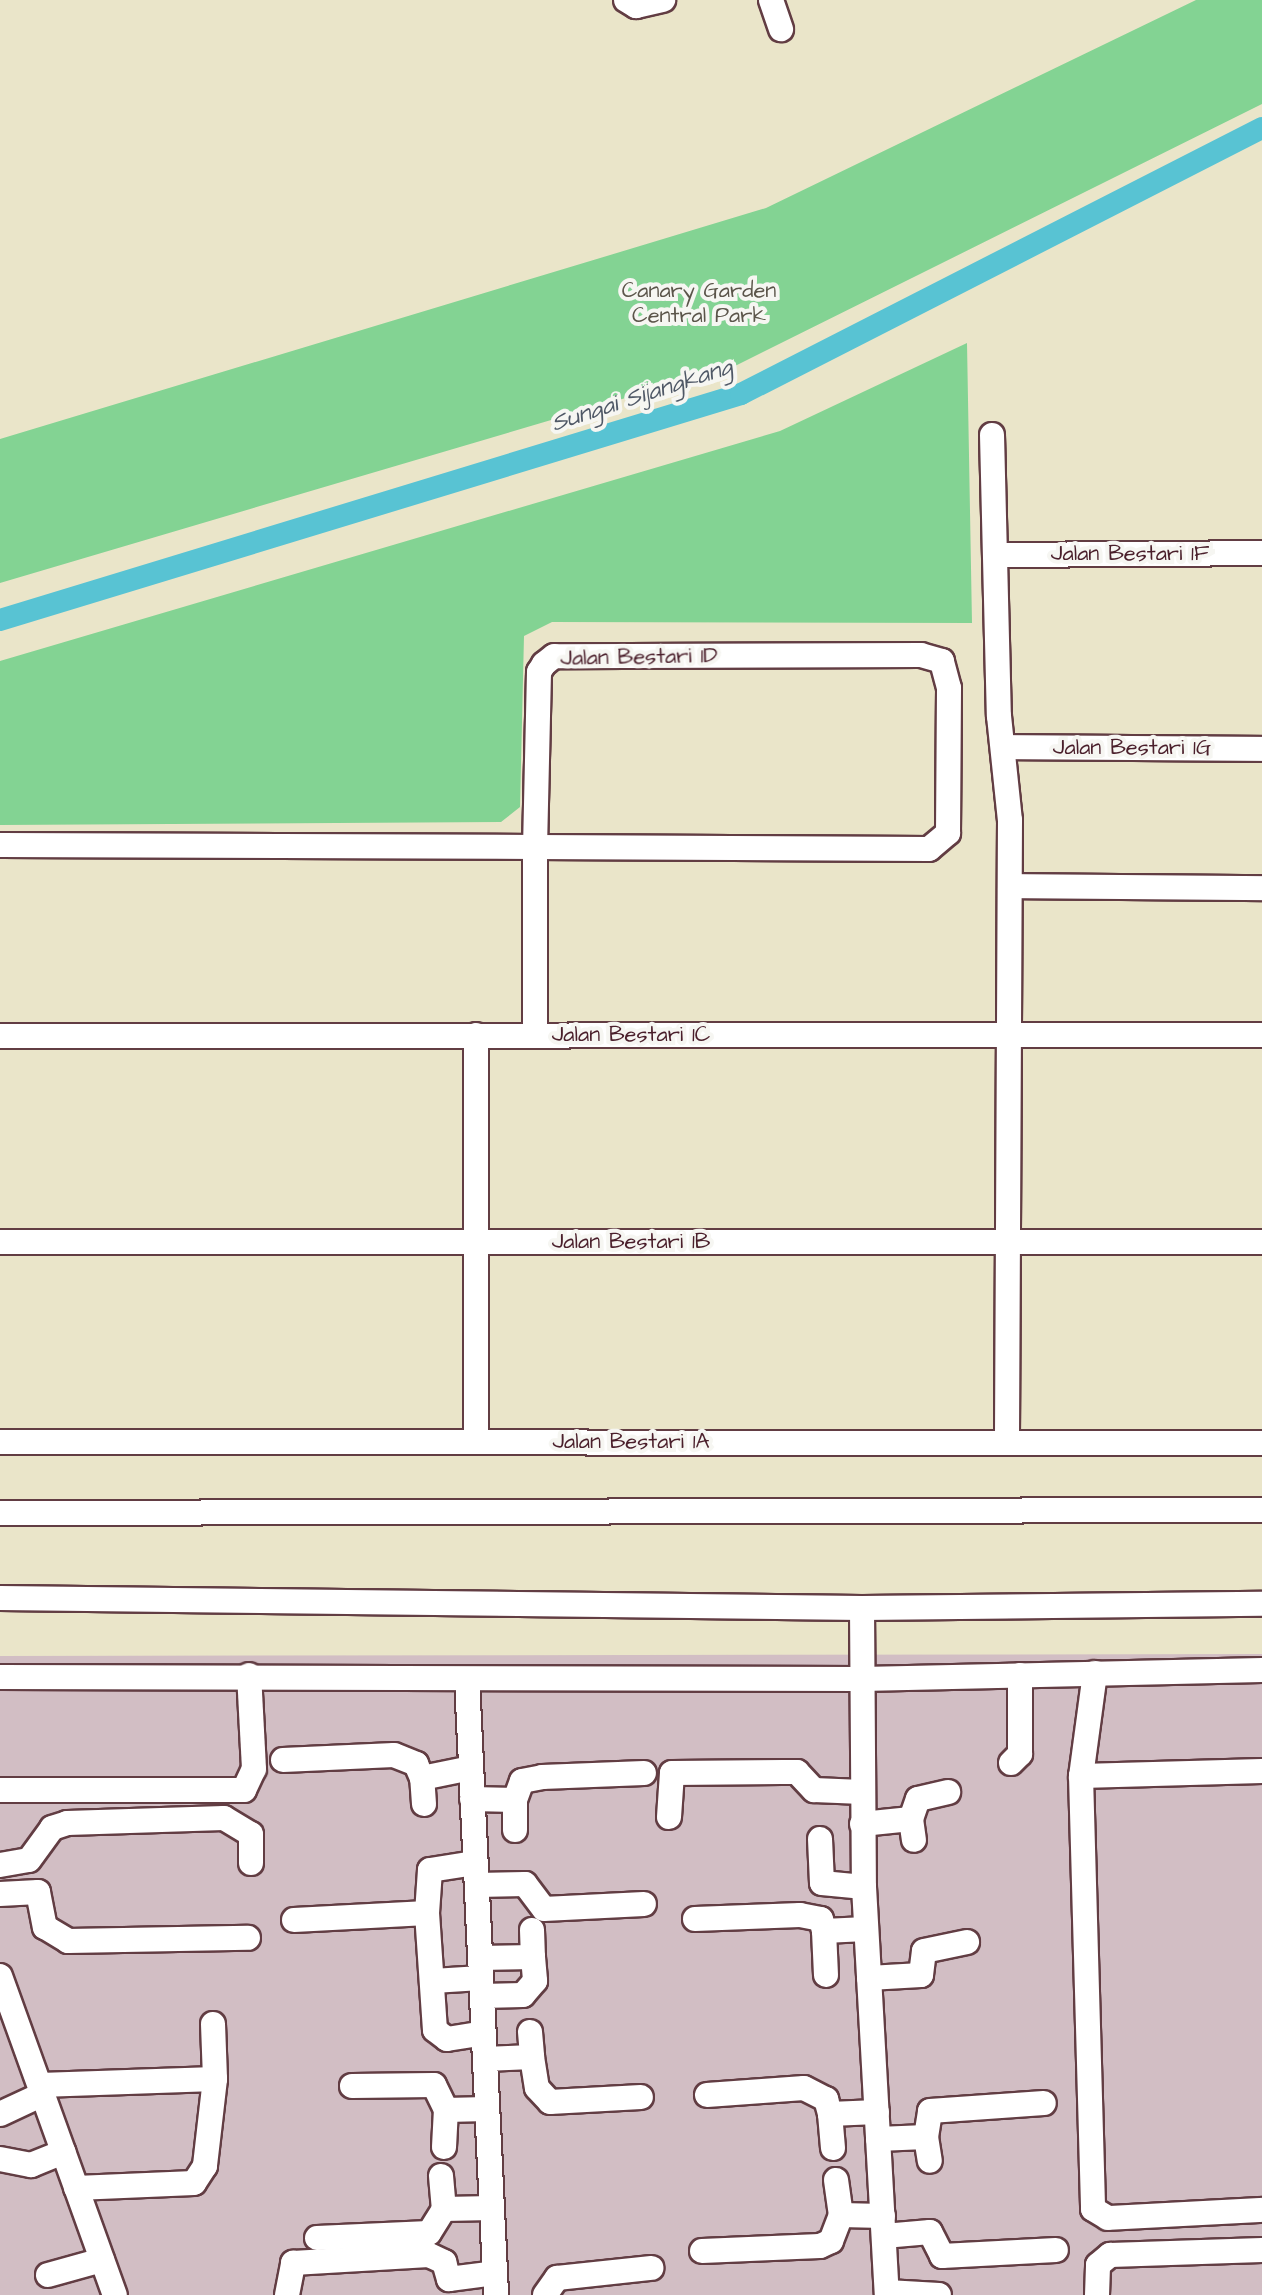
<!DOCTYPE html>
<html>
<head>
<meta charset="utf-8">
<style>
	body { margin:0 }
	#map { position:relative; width:1262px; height:2295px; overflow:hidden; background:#eae5c9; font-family:"Architects Daughter",sans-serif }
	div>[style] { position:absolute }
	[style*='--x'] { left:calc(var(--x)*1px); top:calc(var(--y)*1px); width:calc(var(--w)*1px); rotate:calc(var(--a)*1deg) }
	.industrial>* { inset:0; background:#d2bec4 }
	.green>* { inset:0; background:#83d393 }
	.canal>* { height:22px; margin:-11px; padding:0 11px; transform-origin:11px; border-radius:11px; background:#58c3d3 }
	.roads { filter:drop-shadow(2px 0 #623d43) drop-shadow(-2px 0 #623d43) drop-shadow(0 2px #623d43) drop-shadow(0 -2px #623d43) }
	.minor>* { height:24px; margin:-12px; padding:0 12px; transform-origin:12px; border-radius:12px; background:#fff }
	span { translate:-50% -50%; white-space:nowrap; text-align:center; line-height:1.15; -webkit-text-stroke:8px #f6f6f2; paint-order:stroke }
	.park-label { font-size:22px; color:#5b554a }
	.street-label { font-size:22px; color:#4a1f2b }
	.water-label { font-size:24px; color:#4f5866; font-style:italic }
</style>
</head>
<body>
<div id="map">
	<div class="industrial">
		<i style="clip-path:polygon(1262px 1654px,1262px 2295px,0 2295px,0 1656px)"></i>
	</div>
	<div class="green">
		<i style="clip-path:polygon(1196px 0,1262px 0,1262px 104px,737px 365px,0 583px,0 439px,766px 208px)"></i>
		<i style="clip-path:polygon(967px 343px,972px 623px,552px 622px,524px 636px,520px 807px,501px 822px,0 825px,0 661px,780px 431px)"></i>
	</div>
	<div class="canal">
		<i style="--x:0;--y:620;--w:775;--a:-16.96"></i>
		<i style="--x:741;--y:394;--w:585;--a:-27.05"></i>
	</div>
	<div class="roads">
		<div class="minor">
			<i style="--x:626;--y:0;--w:12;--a:31"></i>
			<i style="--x:636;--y:6;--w:28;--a:-13"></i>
			<i style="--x:771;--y:0;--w:31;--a:71"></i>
			<i style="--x:992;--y:435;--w:281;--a:88.6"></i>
			<i style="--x:999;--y:716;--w:105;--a:84"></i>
			<i style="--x:1010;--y:820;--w:623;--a:90.28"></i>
			<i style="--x:997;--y:555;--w:265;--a:-0.4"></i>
			<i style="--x:1003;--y:747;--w:259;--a:0.4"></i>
			<i style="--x:0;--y:845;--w:280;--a:0.2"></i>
			<i style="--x:280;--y:846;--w:255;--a:0.2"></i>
			<i style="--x:535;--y:847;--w:394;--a:0.3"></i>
			<i style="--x:929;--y:849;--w:25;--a:-40"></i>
			<i style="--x:948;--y:833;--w:145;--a:-89.6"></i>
			<i style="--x:949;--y:688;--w:28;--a:-105"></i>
			<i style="--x:942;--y:661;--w:22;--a:-164"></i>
			<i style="--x:921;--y:655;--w:367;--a:179.8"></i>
			<i style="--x:554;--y:656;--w:13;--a:141"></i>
			<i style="--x:544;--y:664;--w:9;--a:122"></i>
			<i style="--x:539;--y:672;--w:175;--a:91.3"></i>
			<i style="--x:535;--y:847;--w:188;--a:90"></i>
			<i style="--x:1010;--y:886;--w:252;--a:0.5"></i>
			<i style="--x:0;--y:1036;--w:1262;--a:-0.05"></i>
			<i style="--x:0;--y:1242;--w:1262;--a:0"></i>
			<i style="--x:0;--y:1442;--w:1262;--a:0.05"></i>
			<i style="--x:476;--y:1442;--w:407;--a:-90"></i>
			<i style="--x:0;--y:1513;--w:1262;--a:-0.14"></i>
			<i style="--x:0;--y:1598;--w:862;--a:0.66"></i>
			<i style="--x:862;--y:1608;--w:400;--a:-0.6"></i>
			<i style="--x:862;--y:1608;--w:279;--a:89.6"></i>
			<i style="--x:864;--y:1887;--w:409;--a:86.8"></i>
			<i style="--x:1095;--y:1673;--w:104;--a:97.7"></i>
			<i style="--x:1081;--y:1776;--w:181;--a:-1.6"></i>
			<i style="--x:0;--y:1677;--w:862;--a:0.13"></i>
			<i style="--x:862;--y:1679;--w:400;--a:-1.3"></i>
			<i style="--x:467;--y:1679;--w:617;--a:87.3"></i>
			<i style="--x:283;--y:1760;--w:111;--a:-2.6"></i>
			<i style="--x:394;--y:1755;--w:24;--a:22"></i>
			<i style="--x:416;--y:1764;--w:15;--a:67"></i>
			<i style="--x:1011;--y:1763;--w:13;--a:-45"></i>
			<i style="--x:1020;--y:1754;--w:79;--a:-90"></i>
			<i style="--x:1081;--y:1776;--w:433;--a:88.4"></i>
			<i style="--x:1093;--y:2209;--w:17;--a:31"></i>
			<i style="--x:1108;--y:2218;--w:154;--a:-3"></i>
			<i style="--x:0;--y:1790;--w:244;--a:0"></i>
			<i style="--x:244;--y:1790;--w:23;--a:-65"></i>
			<i style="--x:254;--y:1769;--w:94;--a:-93"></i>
			<i style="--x:472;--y:1799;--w:43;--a:1.3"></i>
			<i style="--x:515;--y:1800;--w:20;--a:-70"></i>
			<i style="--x:522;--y:1781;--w:20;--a:-11"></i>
			<i style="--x:542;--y:1777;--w:102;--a:-2.2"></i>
			<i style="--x:515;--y:1800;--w:30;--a:90"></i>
			<i style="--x:424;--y:1804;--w:26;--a:-94"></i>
			<i style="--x:422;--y:1778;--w:50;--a:-11.5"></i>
			<i style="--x:669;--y:1817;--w:44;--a:-86.1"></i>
			<i style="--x:672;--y:1773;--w:125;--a:-0.5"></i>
			<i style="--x:797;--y:1772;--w:25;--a:47"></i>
			<i style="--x:814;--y:1790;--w:48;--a:2.4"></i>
			<i style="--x:911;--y:1819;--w:21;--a:-71"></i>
			<i style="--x:918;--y:1799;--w:31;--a:-13"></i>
			<i style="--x:862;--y:1824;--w:49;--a:-5.8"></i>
			<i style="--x:911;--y:1819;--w:21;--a:82"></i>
			<i style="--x:820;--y:1839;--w:44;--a:87.4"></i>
			<i style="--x:822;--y:1883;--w:42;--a:5.4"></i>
			<i style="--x:0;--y:1865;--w:29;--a:-10"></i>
			<i style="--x:29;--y:1860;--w:39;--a:-54"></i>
			<i style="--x:52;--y:1828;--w:16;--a:-18"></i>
			<i style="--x:67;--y:1823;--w:157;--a:-1.8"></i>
			<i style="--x:224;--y:1818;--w:31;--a:31"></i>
			<i style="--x:251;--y:1834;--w:29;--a:90"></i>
			<i style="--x:477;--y:1885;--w:48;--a:-1.2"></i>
			<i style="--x:525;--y:1884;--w:31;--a:53"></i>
			<i style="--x:544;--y:1909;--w:100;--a:-2.9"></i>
			<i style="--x:0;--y:1894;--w:38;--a:-3"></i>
			<i style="--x:38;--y:1892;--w:36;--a:79"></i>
			<i style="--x:45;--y:1927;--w:27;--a:31"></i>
			<i style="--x:68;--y:1941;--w:180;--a:-1"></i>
			<i style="--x:427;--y:1913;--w:117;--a:86.1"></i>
			<i style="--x:435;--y:2030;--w:15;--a:37"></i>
			<i style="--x:447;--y:2039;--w:36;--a:-9"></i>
			<i style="--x:695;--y:1919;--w:105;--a:-2.2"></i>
			<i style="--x:800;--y:1915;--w:21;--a:11"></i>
			<i style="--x:821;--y:1919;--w:12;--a:76"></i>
			<i style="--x:824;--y:1931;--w:42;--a:-2.7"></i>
			<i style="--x:294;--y:1920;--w:133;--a:-3"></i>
			<i style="--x:427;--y:1913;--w:43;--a:-86"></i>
			<i style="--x:430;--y:1870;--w:46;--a:-8.8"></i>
			<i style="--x:532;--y:1930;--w:27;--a:88"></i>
			<i style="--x:824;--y:1931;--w:44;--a:87.4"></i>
			<i style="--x:480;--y:1958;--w:53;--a:-1.1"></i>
			<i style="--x:533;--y:1957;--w:24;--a:85"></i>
			<i style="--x:535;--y:1981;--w:18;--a:131"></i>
			<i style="--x:523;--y:1995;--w:41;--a:178.6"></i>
			<i style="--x:0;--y:1976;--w:339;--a:70.2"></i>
			<i style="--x:869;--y:1978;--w:52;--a:-3.3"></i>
			<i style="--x:921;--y:1975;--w:24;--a:-83"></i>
			<i style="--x:924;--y:1951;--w:44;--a:-11.8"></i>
			<i style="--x:433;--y:1981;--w:48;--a:-3.6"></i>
			<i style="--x:213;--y:2024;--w:55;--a:87.9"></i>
			<i style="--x:530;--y:2032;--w:25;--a:85"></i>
			<i style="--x:485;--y:2059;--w:47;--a:-2.4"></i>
			<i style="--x:532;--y:2057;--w:31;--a:81"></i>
			<i style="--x:537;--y:2088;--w:19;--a:47"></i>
			<i style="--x:550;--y:2102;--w:91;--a:-3.1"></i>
			<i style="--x:40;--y:2085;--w:175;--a:-2"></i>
			<i style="--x:215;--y:2079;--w:88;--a:96.6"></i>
			<i style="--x:205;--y:2166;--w:20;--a:123"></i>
			<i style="--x:194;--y:2183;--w:118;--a:177.6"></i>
			<i style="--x:352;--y:2086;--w:82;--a:-0.7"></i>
			<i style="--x:434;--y:2085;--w:28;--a:64"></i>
			<i style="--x:446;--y:2110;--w:41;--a:-1.4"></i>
			<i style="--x:707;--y:2095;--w:97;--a:-4.1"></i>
			<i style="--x:804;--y:2088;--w:25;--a:27"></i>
			<i style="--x:826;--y:2099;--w:16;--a:75"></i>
			<i style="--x:0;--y:2114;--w:47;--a:-24.9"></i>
			<i style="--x:926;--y:2137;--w:26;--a:-81"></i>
			<i style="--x:930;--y:2111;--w:114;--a:-4"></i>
			<i style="--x:878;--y:2139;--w:48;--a:-2.4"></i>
			<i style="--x:926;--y:2137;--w:24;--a:81"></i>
			<i style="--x:444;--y:2147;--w:37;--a:-87"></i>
			<i style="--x:833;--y:2148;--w:34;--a:-95"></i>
			<i style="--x:830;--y:2114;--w:47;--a:-2.4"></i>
			<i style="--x:0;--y:2159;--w:32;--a:11"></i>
			<i style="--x:31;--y:2165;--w:35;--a:-22"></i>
			<i style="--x:441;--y:2176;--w:33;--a:85"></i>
			<i style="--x:836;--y:2180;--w:35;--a:82"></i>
			<i style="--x:884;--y:2236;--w:46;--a:-5"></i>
			<i style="--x:930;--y:2232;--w:27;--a:63"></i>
			<i style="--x:942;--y:2256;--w:114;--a:-3"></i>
			<i style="--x:317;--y:2238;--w:112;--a:-2.6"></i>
			<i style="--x:429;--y:2233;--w:28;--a:-58"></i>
			<i style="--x:444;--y:2209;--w:48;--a:-1.2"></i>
			<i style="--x:702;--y:2251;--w:118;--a:-2.4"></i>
			<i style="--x:820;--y:2246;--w:12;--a:-24"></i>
			<i style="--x:831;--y:2241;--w:28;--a:-69"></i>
			<i style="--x:841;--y:2215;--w:42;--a:1.4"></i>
			<i style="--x:48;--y:2275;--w:56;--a:-15.5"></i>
			<i style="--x:887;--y:2292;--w:52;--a:3.3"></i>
			<i style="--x:287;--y:2295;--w:33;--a:-79"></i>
			<i style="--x:293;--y:2263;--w:136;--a:-3.4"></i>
			<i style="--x:429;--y:2255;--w:17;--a:25"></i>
			<i style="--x:444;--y:2262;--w:18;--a:74"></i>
			<i style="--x:449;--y:2279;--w:46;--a:-7.4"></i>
			<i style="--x:545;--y:2295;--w:21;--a:-55"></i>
			<i style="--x:557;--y:2278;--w:95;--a:-6.1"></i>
			<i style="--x:1097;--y:2295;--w:30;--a:-88"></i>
			<i style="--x:1098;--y:2265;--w:16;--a:-40"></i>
			<i style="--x:1110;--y:2255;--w:152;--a:-1.9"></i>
		</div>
	</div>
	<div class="park-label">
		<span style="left:699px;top:303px">Canary Garden<br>Central Park</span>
	</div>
	<div class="street-label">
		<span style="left:1130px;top:554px">Jalan Bestari 1F</span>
		<span style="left:639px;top:657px;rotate:-1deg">Jalan Bestari 1D</span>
		<span style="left:1132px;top:748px">Jalan Bestari 1G</span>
		<span style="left:631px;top:1035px">Jalan Bestari 1C</span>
		<span style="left:631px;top:1242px">Jalan Bestari 1B</span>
		<span style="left:631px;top:1442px">Jalan Bestari 1A</span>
	</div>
	<div class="water-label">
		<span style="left:642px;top:396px;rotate:-18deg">Sungai Sijangkang</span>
	</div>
</div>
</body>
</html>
